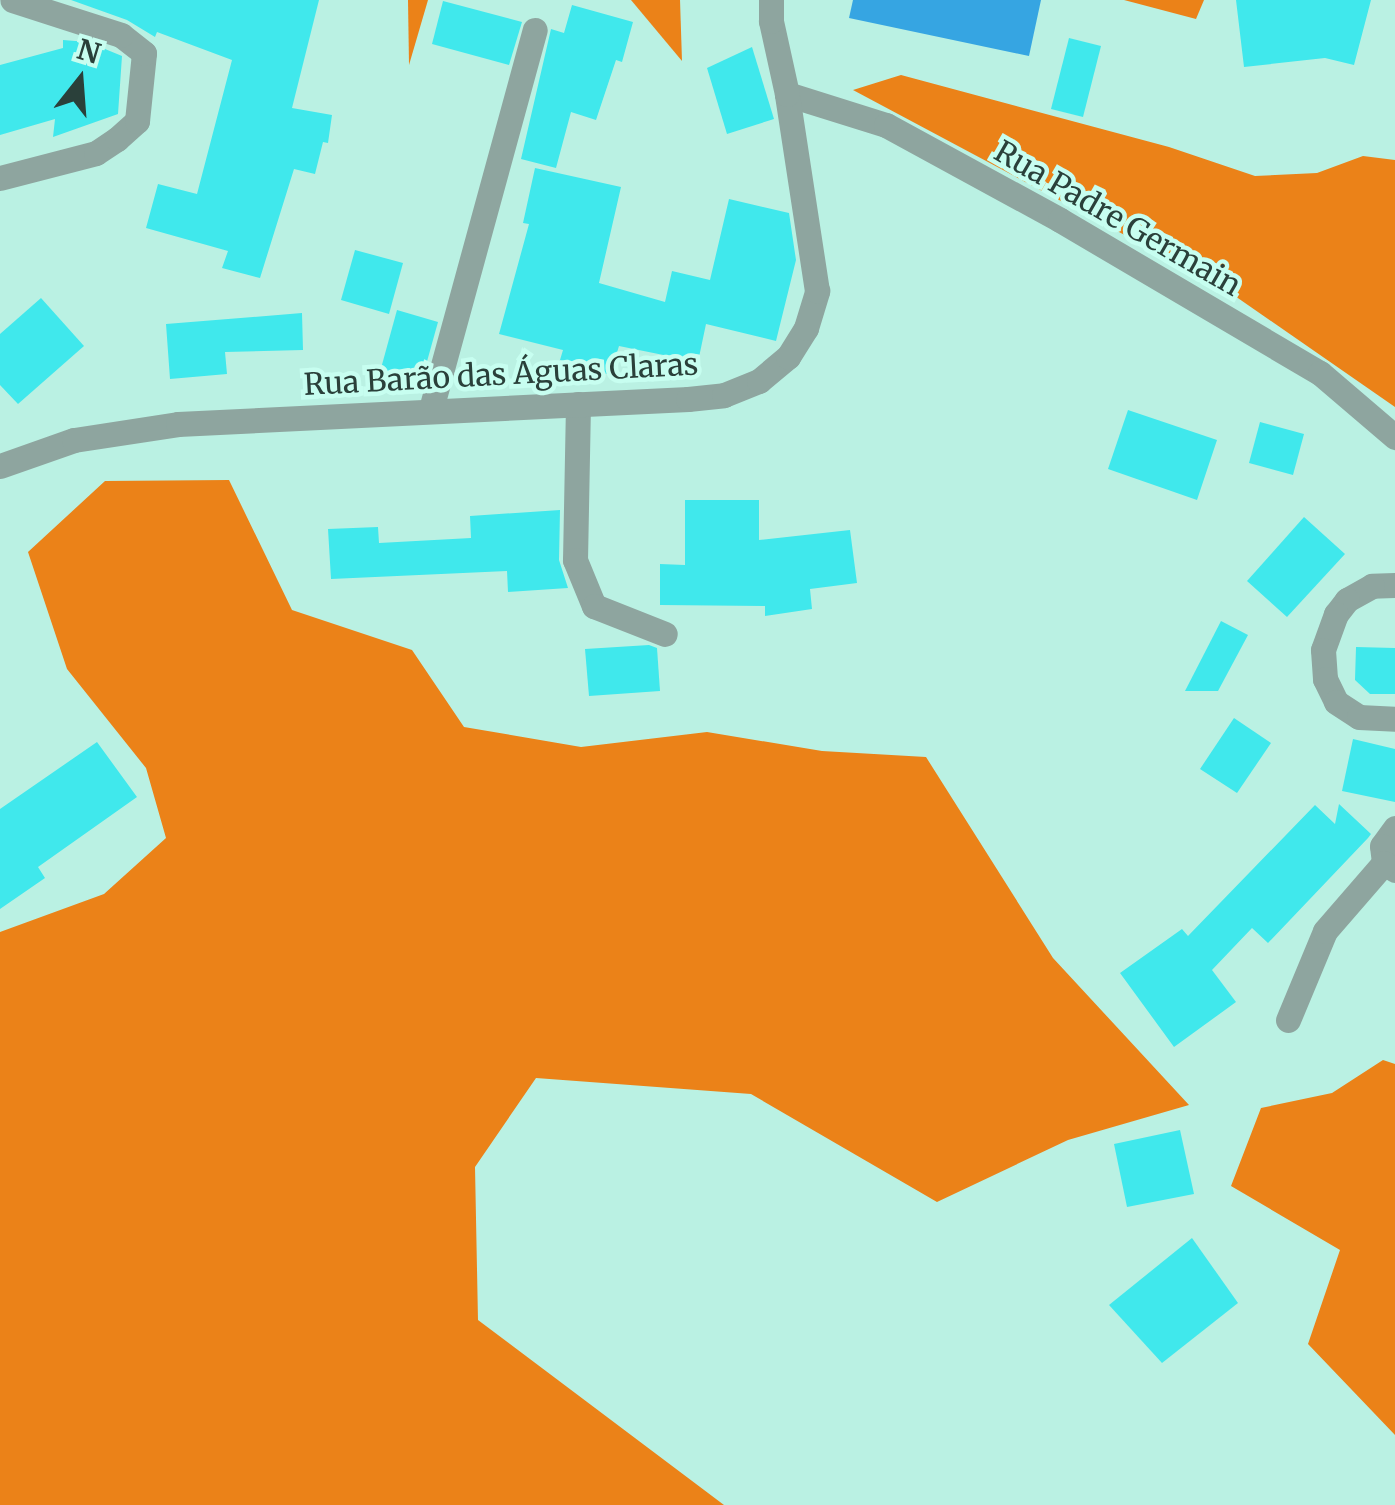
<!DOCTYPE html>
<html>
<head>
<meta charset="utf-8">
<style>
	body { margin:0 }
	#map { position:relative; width:1395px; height:1505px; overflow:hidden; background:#baf1e3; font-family:Merriweather,serif }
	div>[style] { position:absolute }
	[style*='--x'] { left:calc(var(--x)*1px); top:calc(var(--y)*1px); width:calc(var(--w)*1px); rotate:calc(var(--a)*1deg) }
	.forest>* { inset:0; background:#eb8218 }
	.water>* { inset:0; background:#36a5e2 }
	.building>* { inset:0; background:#40e8ec }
	.minor>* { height:25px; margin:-12.5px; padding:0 12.5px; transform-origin:12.5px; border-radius:12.5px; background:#8ea59f }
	span { translate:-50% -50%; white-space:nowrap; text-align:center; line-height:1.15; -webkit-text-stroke:9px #c7fef0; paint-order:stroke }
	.street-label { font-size:30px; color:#2a403a }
	.north { position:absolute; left:30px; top:30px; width:100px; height:100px; -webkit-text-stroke:8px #c7fef0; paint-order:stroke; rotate:17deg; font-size:28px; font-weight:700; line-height:40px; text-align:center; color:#2a403a }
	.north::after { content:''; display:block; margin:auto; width:35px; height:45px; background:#2a403a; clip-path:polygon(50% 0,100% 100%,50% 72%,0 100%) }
</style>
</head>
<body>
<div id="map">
	<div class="forest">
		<i style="clip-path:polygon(408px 0,428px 0,409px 65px)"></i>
		<i style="clip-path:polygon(631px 0,680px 0,682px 61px)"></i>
		<i style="clip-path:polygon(1124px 0,1204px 0,1196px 19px)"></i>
		<i style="clip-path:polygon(901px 75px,1169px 147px,1255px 176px,1317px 173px,1363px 156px,1395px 160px,1395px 407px,1222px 287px,853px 90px)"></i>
		<i style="clip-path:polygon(229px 480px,292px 610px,412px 650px,464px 727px,581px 747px,707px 732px,822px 751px,926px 757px,1053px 958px,1189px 1105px,1068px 1140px,937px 1202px,751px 1094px,536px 1078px,475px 1167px,478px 1320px,724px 1505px,0 1505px,0 932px,104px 894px,166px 838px,146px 768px,67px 669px,28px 552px,105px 481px)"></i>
		<i style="clip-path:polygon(1383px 1060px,1395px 1064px,1395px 1435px,1308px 1344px,1340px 1250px,1231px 1186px,1261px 1108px,1332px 1093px)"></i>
	</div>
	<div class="water">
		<i style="clip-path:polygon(853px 0,1041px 0,1029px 56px,849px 18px)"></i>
	</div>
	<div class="building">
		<i style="clip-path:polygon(71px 0,319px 0,292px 108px,332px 115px,328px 143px,323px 142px,315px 174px,294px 169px,260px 278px,222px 268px,228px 251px,146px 228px,158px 184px,197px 194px,232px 60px,157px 32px,155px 37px,127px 20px)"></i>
		<i style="clip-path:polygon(1236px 0,1371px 0,1354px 65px,1325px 58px,1244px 67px)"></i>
		<i style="clip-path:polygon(443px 1px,522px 22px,509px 65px,432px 44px)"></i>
		<i style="clip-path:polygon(572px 5px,633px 22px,622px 62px,616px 60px,596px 120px,571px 112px,556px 168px,521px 159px,551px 29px,564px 33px)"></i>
		<i style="clip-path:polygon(1069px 38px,1101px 46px,1083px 117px,1051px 109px)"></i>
		<i style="clip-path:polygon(63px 40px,88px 42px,122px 56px,118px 114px,53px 137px,55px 119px,0 135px,0 65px,63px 48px)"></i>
		<i style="clip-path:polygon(752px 47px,774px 119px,727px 134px,707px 68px)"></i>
		<i style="clip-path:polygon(535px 168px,621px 187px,599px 283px,665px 302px,672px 271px,710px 280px,729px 199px,789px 213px,796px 260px,776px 341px,706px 324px,698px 362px,619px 346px,610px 375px,560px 360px,563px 350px,499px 334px,529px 224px,523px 223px)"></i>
		<i style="clip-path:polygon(355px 250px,403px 263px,389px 314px,341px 300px)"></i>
		<i style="clip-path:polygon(41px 298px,84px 346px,18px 404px,0 385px,0 334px)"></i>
		<i style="clip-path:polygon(397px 310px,438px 322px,421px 383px,380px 372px)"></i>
		<i style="clip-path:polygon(302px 313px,303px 350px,225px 352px,227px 374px,170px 379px,166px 324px)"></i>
		<i style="clip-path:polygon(1128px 410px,1217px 440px,1197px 500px,1108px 469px)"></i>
		<i style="clip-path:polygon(1260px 422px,1304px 434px,1293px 475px,1249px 463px)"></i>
		<i style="clip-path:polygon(685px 500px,759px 500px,759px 540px,850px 530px,857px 583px,810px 589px,812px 609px,765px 616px,765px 606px,660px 605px,660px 564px,685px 565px)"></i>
		<i style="clip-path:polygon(560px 510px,559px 560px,568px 588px,508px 592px,507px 571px,331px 579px,328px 529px,378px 527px,379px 543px,471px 538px,470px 516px)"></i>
		<i style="clip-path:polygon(1304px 517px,1345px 554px,1287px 617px,1247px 581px)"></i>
		<i style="clip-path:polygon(1221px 621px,1248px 635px,1218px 691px,1185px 691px)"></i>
		<i style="clip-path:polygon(649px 645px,657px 648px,660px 691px,589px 696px,585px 649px)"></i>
		<i style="clip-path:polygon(1356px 647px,1395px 648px,1395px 694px,1370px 694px,1355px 680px)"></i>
		<i style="clip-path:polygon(1234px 718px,1271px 743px,1237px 793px,1200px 769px)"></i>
		<i style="clip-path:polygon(1353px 739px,1395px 749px,1395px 802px,1342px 791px)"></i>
		<i style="clip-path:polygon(97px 742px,137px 797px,38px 867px,45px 878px,0 909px,0 809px)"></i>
		<i style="clip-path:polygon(1339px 804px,1371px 834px,1368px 838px,1268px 943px,1252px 928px,1212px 970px,1236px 1002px,1174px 1047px,1120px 973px,1182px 929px,1188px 936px,1315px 805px,1335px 824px)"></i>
		<i style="clip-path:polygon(1180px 1130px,1194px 1194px,1127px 1207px,1114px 1144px)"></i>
		<i style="clip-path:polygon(1192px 1238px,1238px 1303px,1162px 1363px,1109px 1305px)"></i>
	</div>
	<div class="minor">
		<i style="--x:787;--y:94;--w:104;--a:17.4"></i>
		<i style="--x:886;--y:125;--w:198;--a:28.6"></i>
		<i style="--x:1060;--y:220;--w:302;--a:30.5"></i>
		<i style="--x:1320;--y:373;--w:99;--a:40.5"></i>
		<i style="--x:0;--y:178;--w:99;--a:-14.6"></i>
		<i style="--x:96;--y:153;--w:25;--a:-34"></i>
		<i style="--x:117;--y:139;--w:27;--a:-42"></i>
		<i style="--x:137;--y:121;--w:68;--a:-84.1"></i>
		<i style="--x:144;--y:53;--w:29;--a:-142"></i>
		<i style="--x:121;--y:35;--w:114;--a:-162.2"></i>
		<i style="--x:578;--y:404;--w:156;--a:91.1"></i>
		<i style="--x:575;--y:560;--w:50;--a:67.6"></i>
		<i style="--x:594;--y:606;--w:76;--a:21.5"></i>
		<i style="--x:431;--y:409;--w:393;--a:-74.7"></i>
		<i style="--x:0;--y:466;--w:78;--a:-19.4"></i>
		<i style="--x:74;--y:440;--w:105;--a:-8.7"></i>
		<i style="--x:178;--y:424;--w:511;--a:-2.81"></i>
		<i style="--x:688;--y:399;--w:36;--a:-6"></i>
		<i style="--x:724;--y:395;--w:38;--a:-22"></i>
		<i style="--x:759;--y:381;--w:38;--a:-40"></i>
		<i style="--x:788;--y:357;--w:34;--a:-58"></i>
		<i style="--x:806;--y:328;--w:39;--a:-73"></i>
		<i style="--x:817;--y:291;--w:199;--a:-98.7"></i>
		<i style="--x:787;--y:94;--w:75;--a:-102.4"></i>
		<i style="--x:771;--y:21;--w:21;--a:-90"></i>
		<i style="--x:1395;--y:585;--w:23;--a:178"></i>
		<i style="--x:1372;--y:586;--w:29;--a:151"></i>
		<i style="--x:1347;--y:600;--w:18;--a:128"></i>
		<i style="--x:1336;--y:614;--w:38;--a:110"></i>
		<i style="--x:1323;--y:650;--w:29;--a:86"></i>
		<i style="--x:1325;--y:679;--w:25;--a:64"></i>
		<i style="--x:1336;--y:702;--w:27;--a:33"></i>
		<i style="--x:1359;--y:717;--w:36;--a:3"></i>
		<i style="--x:1395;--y:828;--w:22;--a:126"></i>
		<i style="--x:1382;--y:846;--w:17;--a:83"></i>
		<i style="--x:1384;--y:863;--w:13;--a:32"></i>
		<i style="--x:1288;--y:1020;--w:96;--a:-67.4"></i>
		<i style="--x:1325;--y:931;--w:90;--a:-49.1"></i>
	</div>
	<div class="street-label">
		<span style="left:1118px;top:218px;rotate:30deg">Rua Padre Germain</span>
		<span style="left:501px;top:374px;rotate:-3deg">Rua Barão das Águas Claras</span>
	</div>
	<div class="north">N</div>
</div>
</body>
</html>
